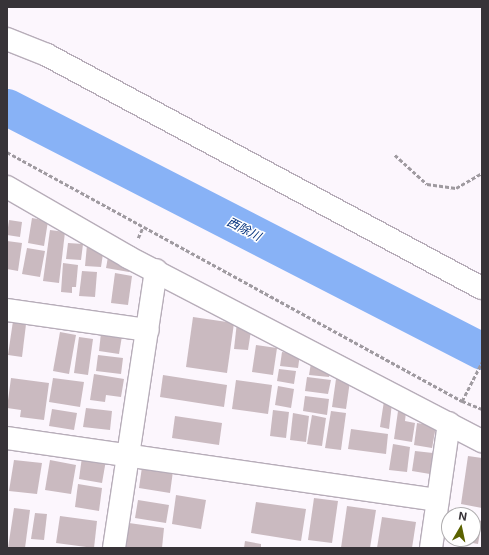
<!DOCTYPE html>
<html>
<head>
<meta charset="utf-8">
<style>
	body { margin:0 }
	#map { position:relative; width:489px; height:555px; overflow:hidden; background:#fcf6fd; font-family:Inter,"Noto Sans JP",sans-serif }
	div>[style] { position:absolute }
	[style*='--x'] { left:calc(var(--x)*1px); top:calc(var(--y)*1px); width:calc(var(--w)*1px); rotate:calc(var(--a)*1deg) }
	.river>* { height:37px; margin:-18.5px; padding:0 18.5px; transform-origin:18.5px; border-radius:18.5px; background:#88b2f6 }
	.building>* { inset:0; background:#cabac0 }
	.path>* { height:2.5px; margin-top:-1.25px; transform-origin:0; background:repeating-linear-gradient(90deg,#9f9aa0 0 4px,transparent 0 6px) }
	.roads { filter:drop-shadow(1px 0 #b7adb9) drop-shadow(-1px 0 #b7adb9) drop-shadow(0 1px #b7adb9) drop-shadow(0 -1px #b7adb9) }
	.street>* { height:22px; margin:-11px; padding:0 11px; transform-origin:11px; border-radius:11px; background:#fff }
	.secondary>* { height:22px; margin:-11px; padding:0 11px; transform-origin:11px; border-radius:11px; background:#fff }
	span { translate:-50% -50%; white-space:nowrap; text-align:center; line-height:1.15; -webkit-text-stroke:3px #fff; paint-order:stroke }
	.water-label { font-size:12px; color:#00307c; font-style:italic }
	.frame { position:absolute; inset:0; border:8px solid #373338; pointer-events:none }
	.north { position:absolute; left:441px; top:507px; width:40px; height:40px; box-sizing:border-box; background:#fff; border:1px solid #afadaf; border-radius:50%; rotate:9deg; font-size:11px; font-weight:700; line-height:16px; text-align:center; color:#373338 }
	.north::after { content:''; display:block; margin:auto; width:14px; height:18px; background:#5b6200; clip-path:polygon(50% 0,100% 100%,50% 72%,0 100%) }
</style>
</head>
<body>
<div id="map">
	<div class="river">
		<i style="--x:7;--y:107;--w:534;--a:27.19"></i>
	</div>
	<div class="building">
		<i style="clip-path:polygon(32px 218px,48px 221px,44px 246px,28px 243px)"></i>
		<i style="clip-path:polygon(9px 220px,22px 222px,20px 237px,7px 235px)"></i>
		<i style="clip-path:polygon(50px 230px,65px 232px,59px 283px,43px 281px)"></i>
		<i style="clip-path:polygon(7px 241px,22px 243px,18px 271px,7px 269px)"></i>
		<i style="clip-path:polygon(68px 243px,83px 244px,81px 260px,66px 259px)"></i>
		<i style="clip-path:polygon(87px 245px,104px 247px,101px 267px,85px 266px)"></i>
		<i style="clip-path:polygon(27px 248px,45px 251px,40px 277px,22px 274px)"></i>
		<i style="clip-path:polygon(108px 257px,131px 261px,129px 272px,106px 268px)"></i>
		<i style="clip-path:polygon(63px 263px,78px 265px,76px 287px,72px 287px,72px 293px,61px 292px)"></i>
		<i style="clip-path:polygon(82px 271px,97px 272px,95px 297px,79px 296px)"></i>
		<i style="clip-path:polygon(115px 273px,132px 276px,128px 305px,111px 303px)"></i>
		<i style="clip-path:polygon(14px 314px,27px 316px,22px 357px,8px 355px)"></i>
		<i style="clip-path:polygon(193px 317px,234px 323px,227px 373px,186px 367px)"></i>
		<i style="clip-path:polygon(237px 322px,252px 324px,248px 350px,234px 349px)"></i>
		<i style="clip-path:polygon(60px 332px,76px 335px,69px 374px,53px 371px)"></i>
		<i style="clip-path:polygon(101px 333px,122px 336px,119px 354px,99px 351px)"></i>
		<i style="clip-path:polygon(79px 337px,93px 339px,88px 375px,74px 373px)"></i>
		<i style="clip-path:polygon(256px 345px,277px 348px,273px 375px,252px 372px)"></i>
		<i style="clip-path:polygon(282px 352px,300px 354px,298px 368px,280px 366px)"></i>
		<i style="clip-path:polygon(98px 355px,123px 358px,121px 374px,96px 371px)"></i>
		<i style="clip-path:polygon(311px 363px,331px 366px,329px 377px,309px 375px)"></i>
		<i style="clip-path:polygon(279px 369px,296px 371px,294px 384px,277px 381px)"></i>
		<i style="clip-path:polygon(94px 374px,124px 379px,121px 397px,106px 395px,105px 402px,90px 400px)"></i>
		<i style="clip-path:polygon(163px 375px,227px 385px,224px 407px,160px 397px)"></i>
		<i style="clip-path:polygon(307px 377px,331px 380px,328px 394px,305px 391px)"></i>
		<i style="clip-path:polygon(11px 378px,49px 383px,44px 420px,20px 417px,21px 410px,7px 408px)"></i>
		<i style="clip-path:polygon(53px 378px,84px 382px,80px 407px,49px 402px)"></i>
		<i style="clip-path:polygon(336px 379px,350px 381px,346px 409px,332px 407px)"></i>
		<i style="clip-path:polygon(236px 380px,272px 385px,268px 414px,232px 409px)"></i>
		<i style="clip-path:polygon(278px 386px,294px 389px,291px 408px,275px 405px)"></i>
		<i style="clip-path:polygon(305px 396px,329px 399px,327px 415px,303px 411px)"></i>
		<i style="clip-path:polygon(384px 401px,392px 403px,389px 429px,380px 427px)"></i>
		<i style="clip-path:polygon(86px 408px,112px 411px,110px 430px,83px 427px)"></i>
		<i style="clip-path:polygon(52px 409px,77px 413px,74px 430px,49px 426px)"></i>
		<i style="clip-path:polygon(273px 410px,289px 412px,286px 438px,270px 436px)"></i>
		<i style="clip-path:polygon(331px 411px,346px 413px,341px 450px,325px 448px)"></i>
		<i style="clip-path:polygon(398px 411px,406px 412px,405px 421px,415px 423px,412px 442px,394px 439px)"></i>
		<i style="clip-path:polygon(293px 413px,309px 416px,306px 442px,290px 440px)"></i>
		<i style="clip-path:polygon(312px 415px,326px 418px,322px 446px,307px 444px)"></i>
		<i style="clip-path:polygon(175px 416px,222px 423px,219px 445px,172px 438px)"></i>
		<i style="clip-path:polygon(417px 423px,436px 426px,432px 448px,414px 445px)"></i>
		<i style="clip-path:polygon(351px 429px,388px 434px,386px 454px,348px 449px)"></i>
		<i style="clip-path:polygon(393px 444px,410px 447px,407px 472px,389px 470px)"></i>
		<i style="clip-path:polygon(415px 451px,433px 453px,430px 474px,412px 471px)"></i>
		<i style="clip-path:polygon(468px 456px,482px 458px,482px 508px,461px 504px)"></i>
		<i style="clip-path:polygon(82px 457px,106px 460px,102px 483px,79px 479px)"></i>
		<i style="clip-path:polygon(14px 460px,42px 463px,37px 494px,9px 491px)"></i>
		<i style="clip-path:polygon(50px 460px,76px 465px,71px 494px,45px 490px)"></i>
		<i style="clip-path:polygon(142px 467px,173px 471px,170px 493px,139px 488px)"></i>
		<i style="clip-path:polygon(78px 484px,102px 488px,99px 511px,75px 507px)"></i>
		<i style="clip-path:polygon(176px 495px,206px 500px,201px 529px,172px 524px)"></i>
		<i style="clip-path:polygon(314px 498px,338px 501px,332px 543px,308px 540px)"></i>
		<i style="clip-path:polygon(138px 500px,169px 505px,166px 523px,135px 518px)"></i>
		<i style="clip-path:polygon(256px 502px,306px 509px,301px 541px,251px 533px)"></i>
		<i style="clip-path:polygon(347px 506px,376px 510px,370px 548px,341px 548px)"></i>
		<i style="clip-path:polygon(14px 508px,30px 510px,25px 548px,8px 548px)"></i>
		<i style="clip-path:polygon(35px 513px,47px 514px,44px 540px,31px 539px)"></i>
		<i style="clip-path:polygon(60px 516px,97px 521px,94px 548px,56px 543px)"></i>
		<i style="clip-path:polygon(382px 517px,416px 522px,412px 548px,377px 548px)"></i>
		<i style="clip-path:polygon(473px 519px,482px 521px,478px 544px,456px 540px,473px 539px)"></i>
		<i style="clip-path:polygon(129px 523px,164px 528px,162px 548px,126px 548px)"></i>
		<i style="clip-path:polygon(245px 541px,261px 544px,261px 548px,244px 548px)"></i>
	</div>
	<div class="path">
		<i style="--x:7;--y:152;--w:519;--a:28.69"></i>
		<i style="--x:462;--y:401;--w:22;--a:22"></i>
		<i style="--x:395;--y:155;--w:43;--a:42.2"></i>
		<i style="--x:427;--y:184;--w:29;--a:8"></i>
		<i style="--x:456;--y:188;--w:30;--a:-30"></i>
		<i style="--x:138;--y:238;--w:12;--a:-66"></i>
		<i style="--x:462;--y:401;--w:44;--a:-62.9"></i>
	</div>
	<div class="roads">
		<div class="street">
			<i style="--x:7;--y:187;--w:140;--a:30"></i>
			<i style="--x:128;--y:257;--w:399;--a:27.5"></i>
			<i style="--x:7;--y:310;--w:142;--a:8.1"></i>
			<i style="--x:114;--y:548;--w:281;--a:-81.4"></i>
			<i style="--x:431;--y:548;--w:126;--a:-81.8"></i>
		</div>
		<div class="secondary">
			<i style="--x:7;--y:39;--w:43;--a:21.8"></i>
			<i style="--x:47;--y:55;--w:493;--a:28.2"></i>
			<i style="--x:7;--y:438;--w:435;--a:8.2"></i>
		</div>
	</div>
	<div class="water-label">
		<span style="left:244px;top:229px;rotate:27deg">西除川</span>
	</div>
	<div class="frame"></div>
	<div class="north">N</div>
</div>
</body>
</html>
